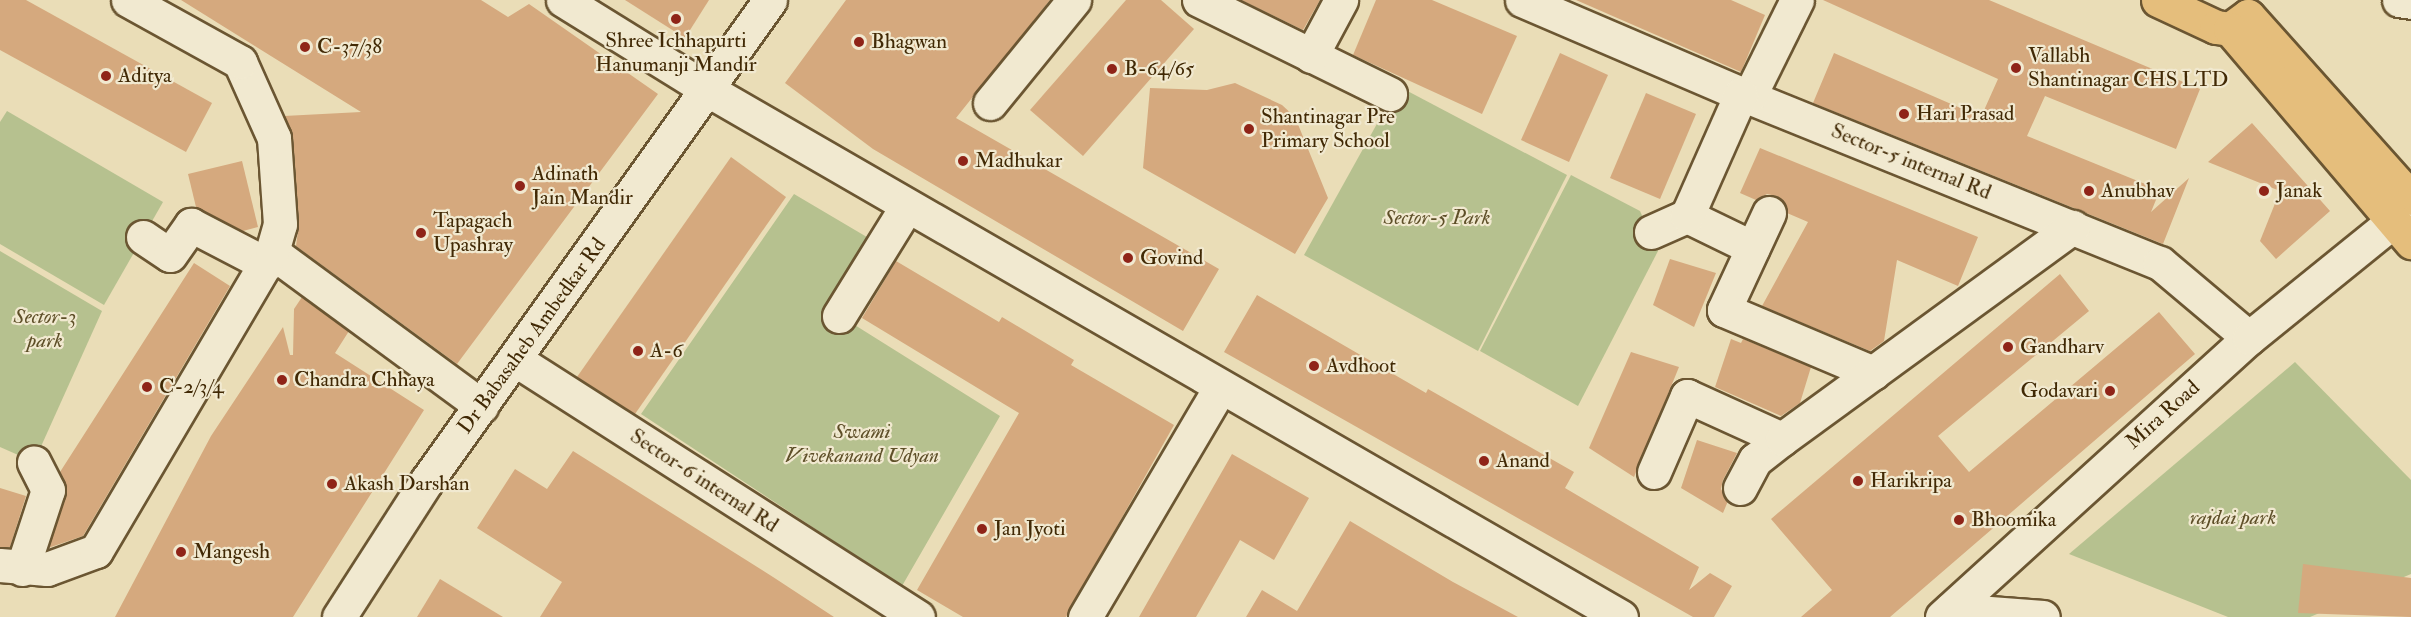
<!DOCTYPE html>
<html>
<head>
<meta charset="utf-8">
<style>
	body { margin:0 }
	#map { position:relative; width:2411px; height:617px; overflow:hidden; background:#eaddb7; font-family:"IM FELL Double Pica",serif }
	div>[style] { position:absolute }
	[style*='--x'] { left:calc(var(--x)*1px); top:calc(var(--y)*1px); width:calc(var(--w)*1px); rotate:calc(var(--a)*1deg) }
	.green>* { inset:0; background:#b6c18f }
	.building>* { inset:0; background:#d5a97e }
	.roads { filter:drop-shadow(2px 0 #6b5632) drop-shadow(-2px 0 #6b5632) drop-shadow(0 2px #6b5632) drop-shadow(0 -2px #6b5632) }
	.minor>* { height:33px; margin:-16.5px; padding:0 16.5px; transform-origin:16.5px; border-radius:16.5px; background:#f1e9d0 }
	.major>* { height:33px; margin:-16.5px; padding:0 16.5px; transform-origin:16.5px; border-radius:16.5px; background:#e5be7c }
	.dots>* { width:16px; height:16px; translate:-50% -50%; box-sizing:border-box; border:3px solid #f1e9d0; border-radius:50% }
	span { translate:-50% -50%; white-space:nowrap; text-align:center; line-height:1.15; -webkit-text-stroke:4.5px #f1e9d0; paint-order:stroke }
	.poi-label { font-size:21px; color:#412905 }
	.left { translate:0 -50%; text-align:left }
	.right { translate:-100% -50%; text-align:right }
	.street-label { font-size:21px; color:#412905 }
	.park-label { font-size:21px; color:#5e4f28; font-style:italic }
</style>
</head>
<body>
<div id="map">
	<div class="green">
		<i style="clip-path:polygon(1398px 86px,1567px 175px,1478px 351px,1304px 255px)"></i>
		<i style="clip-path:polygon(7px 111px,163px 202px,104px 305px,0 244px,0 122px)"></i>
		<i style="clip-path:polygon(1571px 175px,1640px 211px,1658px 251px,1578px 406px,1480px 351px)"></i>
		<i style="clip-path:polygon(794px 194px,877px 243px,834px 312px,1000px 416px,902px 586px,641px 414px)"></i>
		<i style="clip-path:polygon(0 251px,102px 311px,34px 462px,0 447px)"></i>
		<i style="clip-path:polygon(2295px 362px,2411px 480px,2411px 574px,2310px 617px,2228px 617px,2069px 554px)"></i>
	</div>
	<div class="building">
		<i style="clip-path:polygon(0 0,26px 0,212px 103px,186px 152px,0 50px)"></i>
		<i style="clip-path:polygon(181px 0,481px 0,508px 17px,529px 4px,658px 94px,457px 364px,296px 246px,299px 223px,293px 137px,284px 116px,361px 112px)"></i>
		<i style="clip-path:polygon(625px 0,709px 0,685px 38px)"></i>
		<i style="clip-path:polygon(846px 0,1050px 0,956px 118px,1219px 269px,1183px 331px,873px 149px,785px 83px)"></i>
		<i style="clip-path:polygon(1126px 0,1161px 0,1194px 29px,1083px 156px,1030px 110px)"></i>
		<i style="clip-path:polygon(1241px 0,1320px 0,1303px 30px)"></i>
		<i style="clip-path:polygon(1376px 0,1432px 0,1517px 36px,1482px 114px,1353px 55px)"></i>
		<i style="clip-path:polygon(1576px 0,1731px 0,1765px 15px,1741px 72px)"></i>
		<i style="clip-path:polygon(1823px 0,1989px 0,2200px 89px,2176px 149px,2045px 96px,2027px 136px,2160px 190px,2151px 212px,2189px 178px,2163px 244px,1813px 103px,1834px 53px,1981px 117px,1998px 79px)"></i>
		<i style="clip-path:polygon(1560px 53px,1608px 75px,1569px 162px,1521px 140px)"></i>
		<i style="clip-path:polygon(1235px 83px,1282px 105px,1295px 117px,1328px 198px,1295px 254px,1143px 168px,1150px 88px,1207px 90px)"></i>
		<i style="clip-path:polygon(1646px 93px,1696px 114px,1660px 199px,1610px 178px)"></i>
		<i style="clip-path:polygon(2252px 123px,2330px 211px,2276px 259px,2260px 241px,2280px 191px,2208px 162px)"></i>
		<i style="clip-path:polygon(1760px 148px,1978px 237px,1958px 286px,1897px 260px,1884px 341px,1870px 351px,1762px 306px,1808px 222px,1787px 213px,1785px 203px,1776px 196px,1767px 194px,1756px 200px,1740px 193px)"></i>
		<i style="clip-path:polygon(731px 157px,786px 197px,635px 414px,577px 377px)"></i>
		<i style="clip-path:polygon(242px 161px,258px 227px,243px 231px,196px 207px,188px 174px)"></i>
		<i style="clip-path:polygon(1670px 259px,1716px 273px,1694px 327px,1653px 305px)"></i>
		<i style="clip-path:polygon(896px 261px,999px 322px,1002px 317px,1074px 360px,1071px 365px,1174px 425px,1066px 617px,963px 617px,917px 590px,1019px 413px,862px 318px)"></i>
		<i style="clip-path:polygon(194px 263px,230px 286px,83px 536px,48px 548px,66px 496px,60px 472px)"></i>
		<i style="clip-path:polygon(2060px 274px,2089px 311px,1938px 436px,1969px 472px,2159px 312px,2195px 354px,1890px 617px,1801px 617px,1832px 590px,1771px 519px)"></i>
		<i style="clip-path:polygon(1257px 295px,1426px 393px,1428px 389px,1574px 472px,1565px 488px,1699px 567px,1689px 590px,1710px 573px,1732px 586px,1714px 617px,1693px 617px,1224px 352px)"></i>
		<i style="clip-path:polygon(302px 297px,349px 331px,335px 353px,424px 410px,293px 617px,115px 617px,211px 436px,283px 327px,290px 355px,293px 355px,294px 309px)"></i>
		<i style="clip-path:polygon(1731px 339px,1741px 343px,1743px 339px,1811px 367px,1800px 403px,1781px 416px,1715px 387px)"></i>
		<i style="clip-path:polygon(1631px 352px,1679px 367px,1634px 477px,1589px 448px)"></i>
		<i style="clip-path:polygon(1697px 440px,1737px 453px,1723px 480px,1721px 489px,1728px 501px,1723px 513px,1681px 488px)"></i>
		<i style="clip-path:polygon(573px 451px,773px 577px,834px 617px,540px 617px,562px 582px,477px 528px,515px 469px,547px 489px)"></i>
		<i style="clip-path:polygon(1232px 454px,1309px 498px,1274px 560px,1240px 540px,1196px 617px,1139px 617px)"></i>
		<i style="clip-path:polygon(0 488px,26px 496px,10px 547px,0 547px)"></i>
		<i style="clip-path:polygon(1350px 521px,1453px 582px,1518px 617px,1246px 617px,1262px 590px,1297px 611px)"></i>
		<i style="clip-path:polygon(2303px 564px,2411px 578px,2411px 617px,2298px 613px)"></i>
		<i style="clip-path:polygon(440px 579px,503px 617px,417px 617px)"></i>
	</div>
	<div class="roads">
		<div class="minor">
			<i style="--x:563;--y:0;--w:171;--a:31.8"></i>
			<i style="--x:708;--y:90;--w:1054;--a:29.99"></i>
			<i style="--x:1199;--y:0;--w:213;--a:26.2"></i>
			<i style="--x:1522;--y:0;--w:238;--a:23.2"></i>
			<i style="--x:1741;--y:94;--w:452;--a:22"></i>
			<i style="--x:2160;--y:263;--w:116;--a:40.1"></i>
			<i style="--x:2399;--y:0;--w:12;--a:9"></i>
			<i style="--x:1311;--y:56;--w:64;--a:-61.8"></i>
			<i style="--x:1749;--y:97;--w:108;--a:-63.7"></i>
			<i style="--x:990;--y:103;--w:133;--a:-50.8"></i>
			<i style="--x:1769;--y:213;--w:107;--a:114.9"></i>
			<i style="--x:1724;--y:310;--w:162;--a:22.9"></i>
			<i style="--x:1687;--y:216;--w:73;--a:25.9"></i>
			<i style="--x:1651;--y:232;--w:39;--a:-24"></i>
			<i style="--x:1687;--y:216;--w:133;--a:-66.1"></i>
			<i style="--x:143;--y:237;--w:32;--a:34"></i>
			<i style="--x:170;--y:255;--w:37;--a:-55"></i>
			<i style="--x:191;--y:225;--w:85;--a:27.5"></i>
			<i style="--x:272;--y:252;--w:260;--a:36.3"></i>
			<i style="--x:839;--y:316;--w:129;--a:-58.3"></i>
			<i style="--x:516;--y:360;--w:477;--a:32.6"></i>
			<i style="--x:1654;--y:472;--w:83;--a:-66.5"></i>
			<i style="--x:1687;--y:396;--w:104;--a:24.4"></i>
			<i style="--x:1740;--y:488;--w:32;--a:-62"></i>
			<i style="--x:1755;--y:460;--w:34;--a:-38"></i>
			<i style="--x:1782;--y:439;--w:360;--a:-36.1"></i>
			<i style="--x:0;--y:565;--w:47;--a:4.9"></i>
			<i style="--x:47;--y:569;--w:52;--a:-20.2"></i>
			<i style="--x:96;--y:551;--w:347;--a:-59.5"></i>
			<i style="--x:272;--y:252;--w:29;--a:-74"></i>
			<i style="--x:280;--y:224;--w:86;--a:-94"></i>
			<i style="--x:274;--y:138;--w:83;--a:-114.1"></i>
			<i style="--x:240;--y:62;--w:128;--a:-151"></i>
			<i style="--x:22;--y:569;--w:83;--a:-71.8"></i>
			<i style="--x:48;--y:490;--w:31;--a:-117"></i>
			<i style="--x:1950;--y:610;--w:93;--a:4.3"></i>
			<i style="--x:339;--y:617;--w:161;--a:-57.2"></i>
			<i style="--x:426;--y:482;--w:592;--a:-54.48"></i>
			<i style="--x:1085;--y:617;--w:266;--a:-59.5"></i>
			<i style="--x:1942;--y:617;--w:415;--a:-42.3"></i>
			<i style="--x:2249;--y:338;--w:208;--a:-39"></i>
		</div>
		<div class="major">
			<i style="--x:2158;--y:0;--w:64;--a:25"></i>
			<i style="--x:2216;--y:27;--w:14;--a:8"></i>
			<i style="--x:2230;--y:29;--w:22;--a:-36"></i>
			<i style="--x:2248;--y:16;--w:244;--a:48.2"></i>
			<i style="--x:2230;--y:29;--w:280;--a:49.6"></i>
		</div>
	</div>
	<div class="dots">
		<i style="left:676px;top:19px;background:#8f2418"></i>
		<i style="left:859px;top:42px;background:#8f2418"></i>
		<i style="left:305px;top:47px;background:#8f2418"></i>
		<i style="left:2016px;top:68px;background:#8f2418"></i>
		<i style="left:1112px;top:69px;background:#8f2418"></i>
		<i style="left:106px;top:76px;background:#8f2418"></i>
		<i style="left:1904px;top:114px;background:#8f2418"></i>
		<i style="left:1249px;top:129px;background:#8f2418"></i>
		<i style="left:963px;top:161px;background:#8f2418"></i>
		<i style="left:520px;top:186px;background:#8f2418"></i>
		<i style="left:2089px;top:191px;background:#8f2418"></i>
		<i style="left:2264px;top:191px;background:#8f2418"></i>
		<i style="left:421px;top:233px;background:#8f2418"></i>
		<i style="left:1128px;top:258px;background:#8f2418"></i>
		<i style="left:2008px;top:347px;background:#8f2418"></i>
		<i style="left:638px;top:351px;background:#8f2418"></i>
		<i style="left:1314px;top:366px;background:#8f2418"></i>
		<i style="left:282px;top:380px;background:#8f2418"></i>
		<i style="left:147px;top:387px;background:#8f2418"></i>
		<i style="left:2110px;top:391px;background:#8f2418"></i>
		<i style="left:1484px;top:461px;background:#8f2418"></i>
		<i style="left:1858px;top:481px;background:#8f2418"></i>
		<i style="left:332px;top:484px;background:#8f2418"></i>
		<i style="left:1959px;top:520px;background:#8f2418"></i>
		<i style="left:982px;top:529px;background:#8f2418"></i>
		<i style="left:181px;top:552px;background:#8f2418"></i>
	</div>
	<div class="poi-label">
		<span style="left:676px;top:53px">Shree Ichhapurti<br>Hanumanji Mandir</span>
		<span class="left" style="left:871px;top:42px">Bhagwan</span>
		<span class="left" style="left:317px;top:47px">C-37/38</span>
		<span class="left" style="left:2028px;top:68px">Vallabh<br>Shantinagar CHS LTD</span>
		<span class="left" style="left:1124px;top:69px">B-64/65</span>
		<span class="left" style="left:118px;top:76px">Aditya</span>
		<span class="left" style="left:1916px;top:114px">Hari Prasad</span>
		<span class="left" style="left:1261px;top:129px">Shantinagar Pre<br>Primary School</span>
		<span class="left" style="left:975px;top:161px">Madhukar</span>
		<span class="left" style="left:532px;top:186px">Adinath<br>Jain Mandir</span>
		<span class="left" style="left:2101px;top:191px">Anubhav</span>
		<span class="left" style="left:2276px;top:191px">Janak</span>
		<span class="left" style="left:433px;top:233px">Tapagach<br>Upashray</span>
		<span class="left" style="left:1140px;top:258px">Govind</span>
		<span class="left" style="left:2020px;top:347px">Gandharv</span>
		<span class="left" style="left:650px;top:351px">A-6</span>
		<span class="left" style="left:1326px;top:366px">Avdhoot</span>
		<span class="left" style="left:294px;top:380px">Chandra Chhaya</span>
		<span class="left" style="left:159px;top:387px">C-2/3/4</span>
		<span class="right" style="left:2098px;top:391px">Godavari</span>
		<span class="left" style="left:1496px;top:461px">Anand</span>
		<span class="left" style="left:1870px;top:481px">Harikripa</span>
		<span class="left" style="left:344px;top:484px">Akash Darshan</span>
		<span class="left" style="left:1971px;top:520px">Bhoomika</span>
		<span class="left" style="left:994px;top:529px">Jan Jyoti</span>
		<span class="left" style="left:193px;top:552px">Mangesh</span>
	</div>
	<div class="street-label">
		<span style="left:1911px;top:162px;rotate:22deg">Sector-5 internal Rd</span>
		<span style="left:532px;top:336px;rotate:-54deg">Dr Babasaheb Ambedkar Rd</span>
		<span style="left:2163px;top:415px;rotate:-42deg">Mira Road</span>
		<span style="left:704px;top:481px;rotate:33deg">Sector-6 internal Rd</span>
	</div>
	<div class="park-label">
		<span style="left:1437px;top:218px">Sector-5 Park</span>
		<span style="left:45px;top:329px">Sector-3<br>park</span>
		<span style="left:862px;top:444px">Swami<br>Vivekanand Udyan</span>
		<span style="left:2233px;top:518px">rajdai park</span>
	</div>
</div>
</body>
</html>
